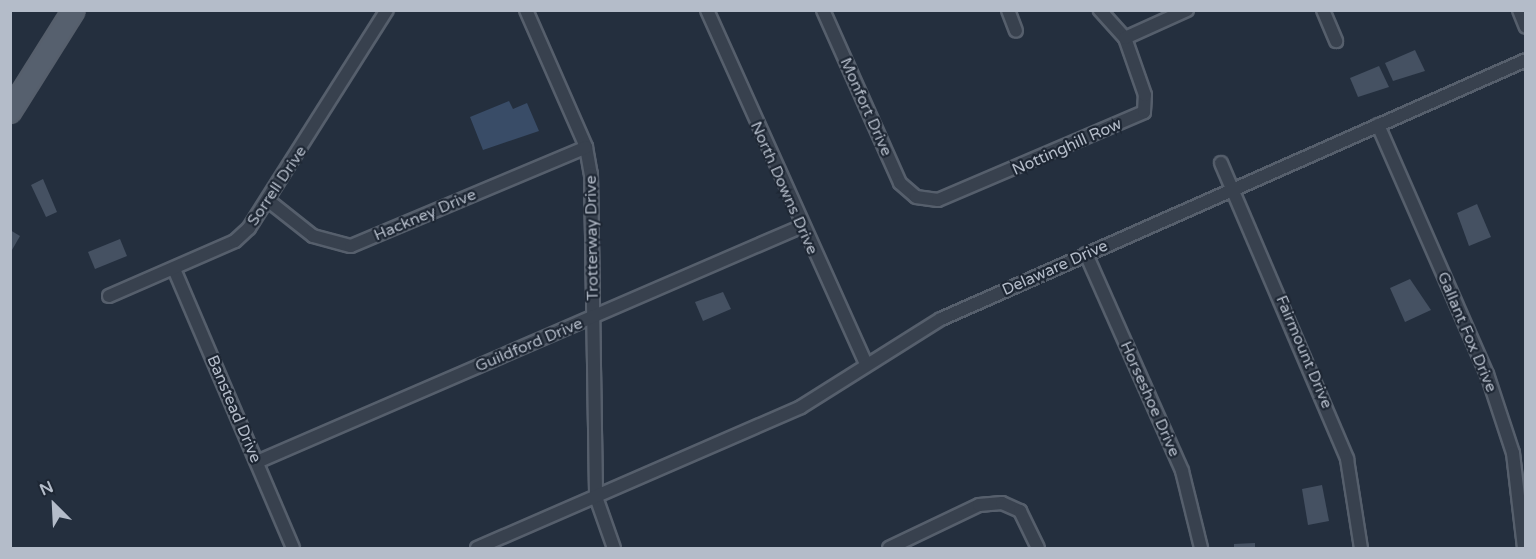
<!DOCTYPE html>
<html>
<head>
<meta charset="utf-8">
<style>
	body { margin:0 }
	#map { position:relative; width:1536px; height:559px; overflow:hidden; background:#242f3e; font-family:"Varela Round",sans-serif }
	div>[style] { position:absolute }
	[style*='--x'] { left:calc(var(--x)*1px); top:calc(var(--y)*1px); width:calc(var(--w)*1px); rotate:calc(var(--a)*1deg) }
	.water>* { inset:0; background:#394c67 }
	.building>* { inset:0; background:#455162 }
	.roads { filter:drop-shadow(2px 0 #565f6c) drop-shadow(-2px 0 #565f6c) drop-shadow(0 2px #565f6c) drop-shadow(0 -2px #565f6c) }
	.street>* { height:12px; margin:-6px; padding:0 6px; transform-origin:6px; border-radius:6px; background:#38414e }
	.primary>* { height:20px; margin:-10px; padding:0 10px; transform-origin:10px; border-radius:10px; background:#56606e }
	span { translate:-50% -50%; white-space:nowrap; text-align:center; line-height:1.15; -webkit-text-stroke:4.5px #1d2633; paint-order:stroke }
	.street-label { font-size:16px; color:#b4bcc9 }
	.frame { position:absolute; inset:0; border:12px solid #b4bcc9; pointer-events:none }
	.north { position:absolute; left:24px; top:475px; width:60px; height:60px; -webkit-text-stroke:4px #1d2633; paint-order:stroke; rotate:336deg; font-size:16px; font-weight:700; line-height:24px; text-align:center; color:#b4bcc9 }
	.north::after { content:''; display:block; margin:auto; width:21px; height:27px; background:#b4bcc9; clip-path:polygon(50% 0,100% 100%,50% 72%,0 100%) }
</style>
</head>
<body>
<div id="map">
	<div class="water">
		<i style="clip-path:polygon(509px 101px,513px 109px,527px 103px,539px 131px,483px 150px,470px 117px)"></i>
	</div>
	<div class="building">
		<i style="clip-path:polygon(1415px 50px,1425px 71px,1393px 81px,1385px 63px)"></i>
		<i style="clip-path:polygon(1379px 66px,1389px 87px,1358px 97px,1350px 78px)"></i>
		<i style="clip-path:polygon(43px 179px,57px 212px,46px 217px,31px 185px)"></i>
		<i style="clip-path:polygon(1477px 204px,1491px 237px,1469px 246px,1457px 213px)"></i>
		<i style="clip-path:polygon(10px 230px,20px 236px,12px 250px,10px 249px)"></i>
		<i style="clip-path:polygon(120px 239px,127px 256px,95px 269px,88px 252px)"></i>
		<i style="clip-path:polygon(1410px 279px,1431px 310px,1405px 322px,1390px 288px)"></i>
		<i style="clip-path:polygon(723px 292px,731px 309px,703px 321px,695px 302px)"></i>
		<i style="clip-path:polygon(1322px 485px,1329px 521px,1308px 525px,1302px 489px)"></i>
		<i style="clip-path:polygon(1255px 543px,1255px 548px,1234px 548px,1234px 544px)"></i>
	</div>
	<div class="roads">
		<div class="street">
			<i style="--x:526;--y:10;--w:150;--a:66.3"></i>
			<i style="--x:586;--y:147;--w:27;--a:80"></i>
			<i style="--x:591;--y:174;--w:323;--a:89.1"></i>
			<i style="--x:596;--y:497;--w:54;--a:70.6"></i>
			<i style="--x:707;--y:10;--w:387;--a:65.8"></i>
			<i style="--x:823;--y:10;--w:189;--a:66"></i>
			<i style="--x:900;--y:183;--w:21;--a:41"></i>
			<i style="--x:916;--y:197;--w:22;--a:8"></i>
			<i style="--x:938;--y:200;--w:224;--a:-23.1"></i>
			<i style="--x:1144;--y:112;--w:17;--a:-87"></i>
			<i style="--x:1145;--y:95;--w:60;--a:-109.3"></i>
			<i style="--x:1125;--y:38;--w:38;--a:-132"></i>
			<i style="--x:1008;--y:10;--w:22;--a:69"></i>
			<i style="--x:1323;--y:10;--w:34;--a:67"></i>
			<i style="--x:1519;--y:10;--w:18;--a:68"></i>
			<i style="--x:1125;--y:38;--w:68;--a:-24.3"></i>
			<i style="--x:1378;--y:125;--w:272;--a:66.4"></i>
			<i style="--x:1487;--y:374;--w:83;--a:71.8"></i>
			<i style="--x:1513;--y:453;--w:96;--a:83.4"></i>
			<i style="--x:1221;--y:163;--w:322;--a:66.9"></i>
			<i style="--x:1347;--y:459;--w:90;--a:81.1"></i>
			<i style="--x:270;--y:202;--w:55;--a:38.3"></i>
			<i style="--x:313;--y:236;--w:39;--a:15"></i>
			<i style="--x:351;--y:246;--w:255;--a:-22.8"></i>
			<i style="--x:1086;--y:254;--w:237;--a:66.1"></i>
			<i style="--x:1182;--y:471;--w:79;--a:76.1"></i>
			<i style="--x:174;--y:269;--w:303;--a:66.9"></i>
			<i style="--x:109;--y:296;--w:137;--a:-23.6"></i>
			<i style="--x:235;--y:241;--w:19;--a:-43"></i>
			<i style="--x:249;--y:228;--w:258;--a:-57.7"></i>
			<i style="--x:257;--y:462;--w:592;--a:-23.4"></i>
			<i style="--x:477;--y:548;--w:353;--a:-23.5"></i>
			<i style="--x:801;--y:407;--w:165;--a:-32.2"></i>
			<i style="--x:941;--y:319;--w:640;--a:-23.88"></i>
			<i style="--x:889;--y:548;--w:100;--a:-25.5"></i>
			<i style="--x:979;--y:505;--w:23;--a:-5"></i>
			<i style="--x:1002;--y:503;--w:20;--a:24"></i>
			<i style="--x:1020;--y:511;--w:41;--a:64.1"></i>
		</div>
		<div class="primary">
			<i style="--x:10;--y:112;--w:120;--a:-57.9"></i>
		</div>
	</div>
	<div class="street-label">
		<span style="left:866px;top:107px;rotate:66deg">Monfort Drive</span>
		<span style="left:1067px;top:147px;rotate:-24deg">Nottinghill Row</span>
		<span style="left:277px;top:186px;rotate:-56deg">Sorrell Drive</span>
		<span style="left:784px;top:188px;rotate:66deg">North Downs Drive</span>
		<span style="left:425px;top:215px;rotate:-23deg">Hackney Drive</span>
		<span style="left:592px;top:238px;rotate:-91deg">Trotterway Drive</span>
		<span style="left:1055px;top:268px;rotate:-24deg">Delaware Drive</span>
		<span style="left:1467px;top:332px;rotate:67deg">Gallant Fox Drive</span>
		<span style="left:529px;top:345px;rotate:-23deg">Guildford Drive</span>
		<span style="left:1304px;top:352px;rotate:67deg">Fairmount Drive</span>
		<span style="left:1150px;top:399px;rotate:66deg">Horseshoe Drive</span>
		<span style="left:234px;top:409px;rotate:67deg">Banstead Drive</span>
	</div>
	<div class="frame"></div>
	<div class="north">N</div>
</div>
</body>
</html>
